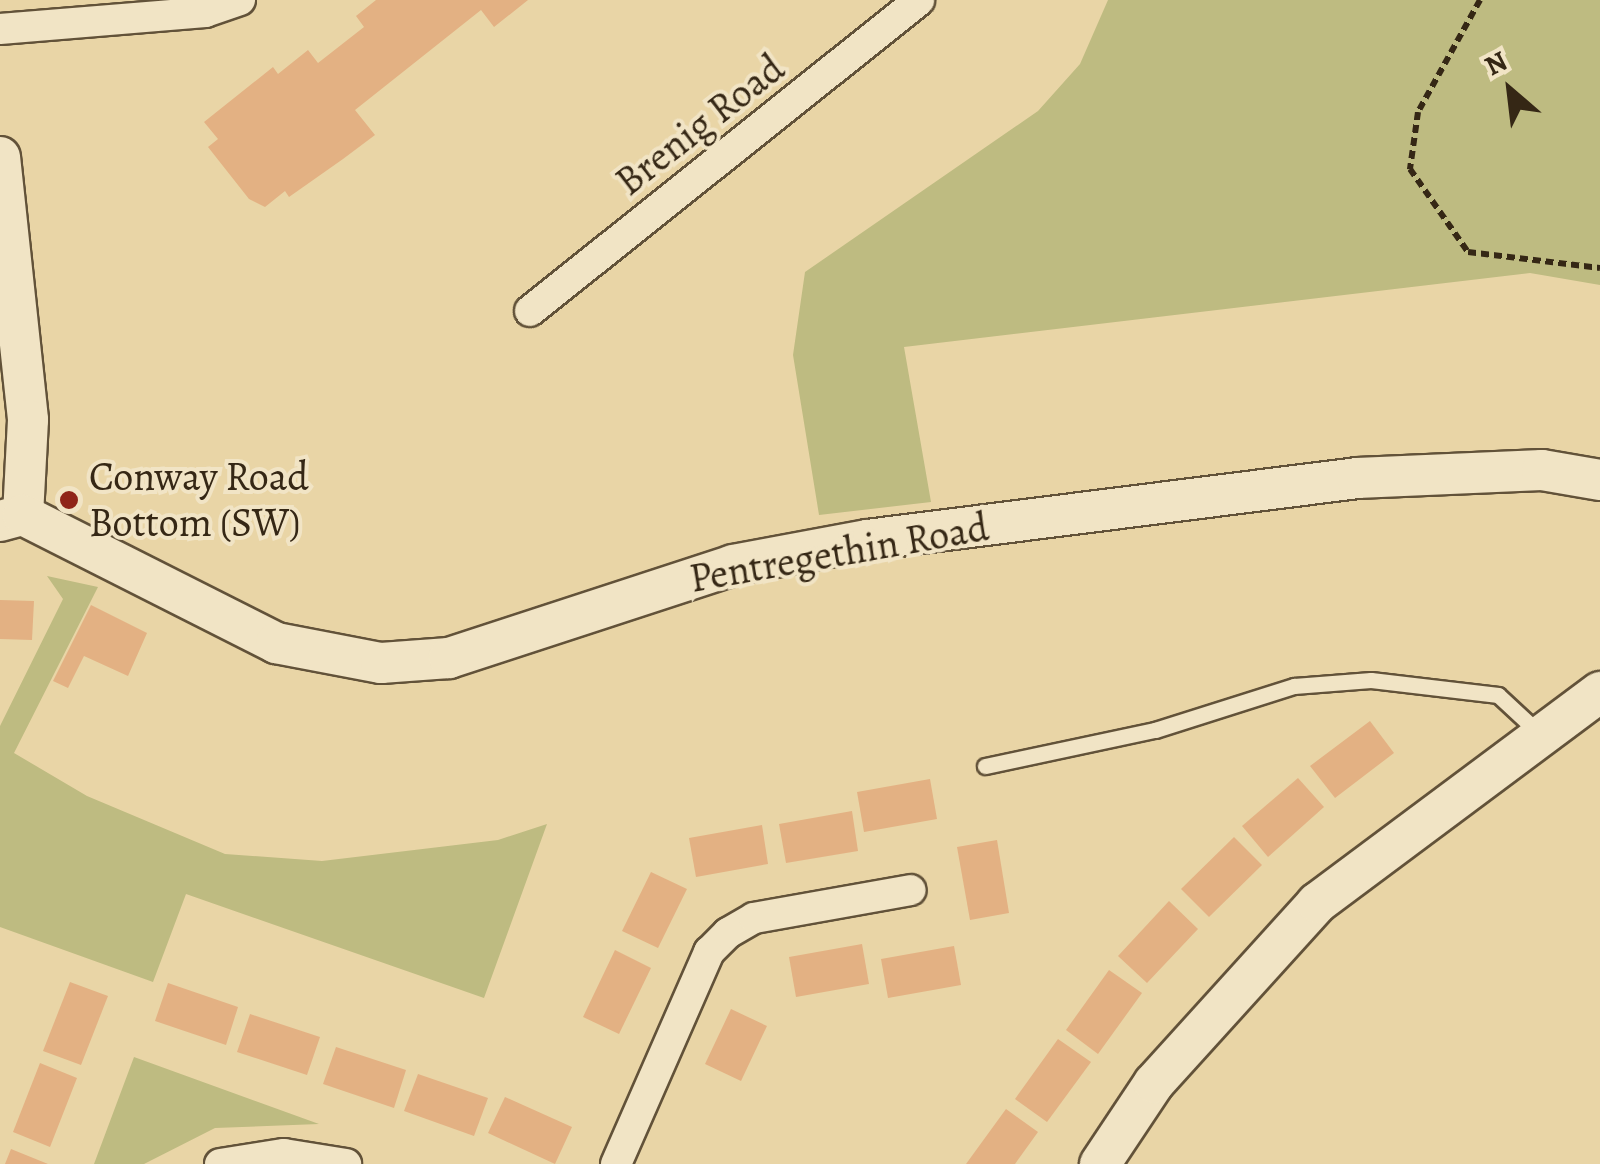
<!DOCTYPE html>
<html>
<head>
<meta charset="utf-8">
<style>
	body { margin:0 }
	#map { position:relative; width:1600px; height:1164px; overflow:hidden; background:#e9d5a6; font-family:Alegreya,serif }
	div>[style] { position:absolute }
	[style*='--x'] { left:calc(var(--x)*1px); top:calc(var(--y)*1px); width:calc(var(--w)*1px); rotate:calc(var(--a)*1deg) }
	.green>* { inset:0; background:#bebb81 }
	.building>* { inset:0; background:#e3b183 }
	.path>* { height:6px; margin-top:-3px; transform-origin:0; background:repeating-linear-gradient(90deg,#352715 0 8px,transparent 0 13px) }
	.roads { filter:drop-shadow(2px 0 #625239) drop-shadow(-2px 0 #625239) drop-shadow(0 2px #625239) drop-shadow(0 -2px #625239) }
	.lane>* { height:15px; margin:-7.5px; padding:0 7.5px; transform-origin:7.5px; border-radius:7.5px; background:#f1e4c5 }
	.street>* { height:30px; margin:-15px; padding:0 15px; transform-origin:15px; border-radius:15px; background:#f1e4c5 }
	.secondary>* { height:40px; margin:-20px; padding:0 20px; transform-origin:20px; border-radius:20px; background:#f1e4c5 }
	.dots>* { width:28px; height:28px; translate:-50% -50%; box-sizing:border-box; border:5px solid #f1e4c5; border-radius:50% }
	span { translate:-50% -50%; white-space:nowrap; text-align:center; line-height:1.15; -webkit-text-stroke:8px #f1e4c5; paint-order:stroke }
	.street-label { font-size:40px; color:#352715 }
	.poi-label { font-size:40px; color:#352715 }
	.left { translate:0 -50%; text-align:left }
	.north { position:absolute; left:1460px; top:40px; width:100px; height:100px; -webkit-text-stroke:8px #f1e4c5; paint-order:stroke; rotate:332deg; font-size:28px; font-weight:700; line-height:40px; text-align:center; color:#352715 }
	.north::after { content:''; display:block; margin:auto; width:35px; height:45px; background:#352715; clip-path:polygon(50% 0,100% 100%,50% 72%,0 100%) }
</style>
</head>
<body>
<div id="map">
	<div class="green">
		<i style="clip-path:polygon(1108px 0,1600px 0,1600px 285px,1530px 273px,904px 347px,931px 502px,819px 515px,793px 355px,805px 272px,1038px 111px,1080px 64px)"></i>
		<i style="clip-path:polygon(47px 576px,98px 587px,14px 753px,87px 796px,225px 854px,322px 861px,498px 840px,547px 824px,484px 998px,186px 894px,153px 982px,0 927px,0 726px,63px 599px)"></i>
		<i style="clip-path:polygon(134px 1057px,319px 1124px,215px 1128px,144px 1164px,94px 1164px)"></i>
	</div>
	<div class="building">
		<i style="clip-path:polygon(376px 0,528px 0,494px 27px,481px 10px,355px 110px,375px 135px,343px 159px,289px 197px,285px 191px,265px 207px,249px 199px,208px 147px,218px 139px,204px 122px,273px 67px,278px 74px,308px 50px,318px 63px,364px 27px,356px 16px)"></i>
		<i style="clip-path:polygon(0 600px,34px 601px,32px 640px,0 639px)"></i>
		<i style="clip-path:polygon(91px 605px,147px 633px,128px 676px,84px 656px,68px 688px,53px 681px)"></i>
		<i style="clip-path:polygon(1370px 721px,1394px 753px,1335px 798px,1310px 766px)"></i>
		<i style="clip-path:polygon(1298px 778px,1324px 807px,1268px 857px,1242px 826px)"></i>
		<i style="clip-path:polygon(930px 779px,937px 819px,864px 832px,857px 792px)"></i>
		<i style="clip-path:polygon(852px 811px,858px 851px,786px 863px,779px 824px)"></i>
		<i style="clip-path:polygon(762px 825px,768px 864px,696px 877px,689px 838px)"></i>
		<i style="clip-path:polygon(1234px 837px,1262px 865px,1209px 917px,1181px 889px)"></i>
		<i style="clip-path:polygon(997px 840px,1009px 913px,970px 920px,957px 847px)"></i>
		<i style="clip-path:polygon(651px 872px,687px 889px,658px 948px,622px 931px)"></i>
		<i style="clip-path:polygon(1169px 901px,1198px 929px,1147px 983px,1118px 956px)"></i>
		<i style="clip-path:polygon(862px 944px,869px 984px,796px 997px,789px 957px)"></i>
		<i style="clip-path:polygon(954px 946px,961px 985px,888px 998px,881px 959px)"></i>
		<i style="clip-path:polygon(615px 950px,651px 968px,619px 1034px,583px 1017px)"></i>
		<i style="clip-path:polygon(1109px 970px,1142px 993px,1098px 1054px,1066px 1030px)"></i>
		<i style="clip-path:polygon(70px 982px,108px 996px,81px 1065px,43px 1051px)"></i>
		<i style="clip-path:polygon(168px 983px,238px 1007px,226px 1045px,155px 1021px)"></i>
		<i style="clip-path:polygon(731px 1009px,767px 1026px,741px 1081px,705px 1064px)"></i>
		<i style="clip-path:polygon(250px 1014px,320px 1037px,307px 1075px,237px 1052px)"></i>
		<i style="clip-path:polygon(1058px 1039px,1091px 1062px,1047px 1122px,1015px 1099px)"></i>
		<i style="clip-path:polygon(336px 1047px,406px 1070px,394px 1108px,323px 1084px)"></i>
		<i style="clip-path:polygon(40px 1063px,77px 1078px,50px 1147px,13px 1132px)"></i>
		<i style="clip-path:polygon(418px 1074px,488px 1098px,474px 1136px,404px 1111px)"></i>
		<i style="clip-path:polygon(505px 1097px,572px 1127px,555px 1164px,488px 1133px)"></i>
		<i style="clip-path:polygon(1006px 1109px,1038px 1132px,1015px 1164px,966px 1164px)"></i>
		<i style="clip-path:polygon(11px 1149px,48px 1164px,5px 1164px)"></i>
	</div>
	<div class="path">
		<i style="--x:1480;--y:0;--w:128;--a:119"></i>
		<i style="--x:1418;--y:112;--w:58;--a:98"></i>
		<i style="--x:1410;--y:169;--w:101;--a:55.1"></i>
		<i style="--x:1468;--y:252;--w:133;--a:6.9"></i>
	</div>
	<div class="roads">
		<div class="lane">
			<i style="--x:985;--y:766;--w:174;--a:-12"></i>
			<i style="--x:1155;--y:730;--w:146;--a:-17.6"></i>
			<i style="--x:1294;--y:686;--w:77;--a:-4.5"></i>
			<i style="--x:1371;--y:680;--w:128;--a:6.7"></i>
			<i style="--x:1498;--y:695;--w:54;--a:42.8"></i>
		</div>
		<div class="street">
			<i style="--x:0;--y:29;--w:206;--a:-4.7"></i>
			<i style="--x:205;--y:12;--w:37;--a:-19"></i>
			<i style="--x:530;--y:311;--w:498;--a:-38.6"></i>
			<i style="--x:220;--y:1164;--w:65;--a:-8.9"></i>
			<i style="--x:284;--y:1154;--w:63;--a:9.2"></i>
			<i style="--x:616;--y:1164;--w:232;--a:-66.3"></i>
			<i style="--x:709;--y:952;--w:27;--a:-45"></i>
			<i style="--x:728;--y:933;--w:30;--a:-30"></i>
			<i style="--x:754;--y:918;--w:159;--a:-10.1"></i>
		</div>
		<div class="secondary">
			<i style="--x:0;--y:157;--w:264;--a:83.9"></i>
			<i style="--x:28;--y:420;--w:95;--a:93"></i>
			<i style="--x:0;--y:521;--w:24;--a:-15"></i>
			<i style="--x:23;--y:515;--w:284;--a:26.8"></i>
			<i style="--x:276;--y:643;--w:107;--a:10.8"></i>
			<i style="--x:381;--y:663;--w:68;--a:-4.2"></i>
			<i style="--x:449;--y:658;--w:299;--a:-18.1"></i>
			<i style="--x:733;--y:565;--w:136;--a:-10.6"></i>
			<i style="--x:867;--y:540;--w:494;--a:-7.2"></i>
			<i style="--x:1357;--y:478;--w:185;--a:-2.5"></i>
			<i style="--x:1542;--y:470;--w:59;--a:9.8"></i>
			<i style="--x:1100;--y:1164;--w:97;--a:-56.3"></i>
			<i style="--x:1154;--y:1083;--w:243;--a:-47.8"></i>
			<i style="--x:1317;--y:903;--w:353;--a:-36.7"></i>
		</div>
	</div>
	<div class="dots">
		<i style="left:69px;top:500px;background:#8f2418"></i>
	</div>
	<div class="street-label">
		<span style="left:700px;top:125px;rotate:-38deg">Brenig Road</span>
		<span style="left:839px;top:553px;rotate:-10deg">Pentregethin Road</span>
	</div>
	<div class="poi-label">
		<span class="left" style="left:89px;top:500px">Conway Road<br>Bottom (SW)</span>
	</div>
	<div class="north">N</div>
</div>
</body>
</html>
